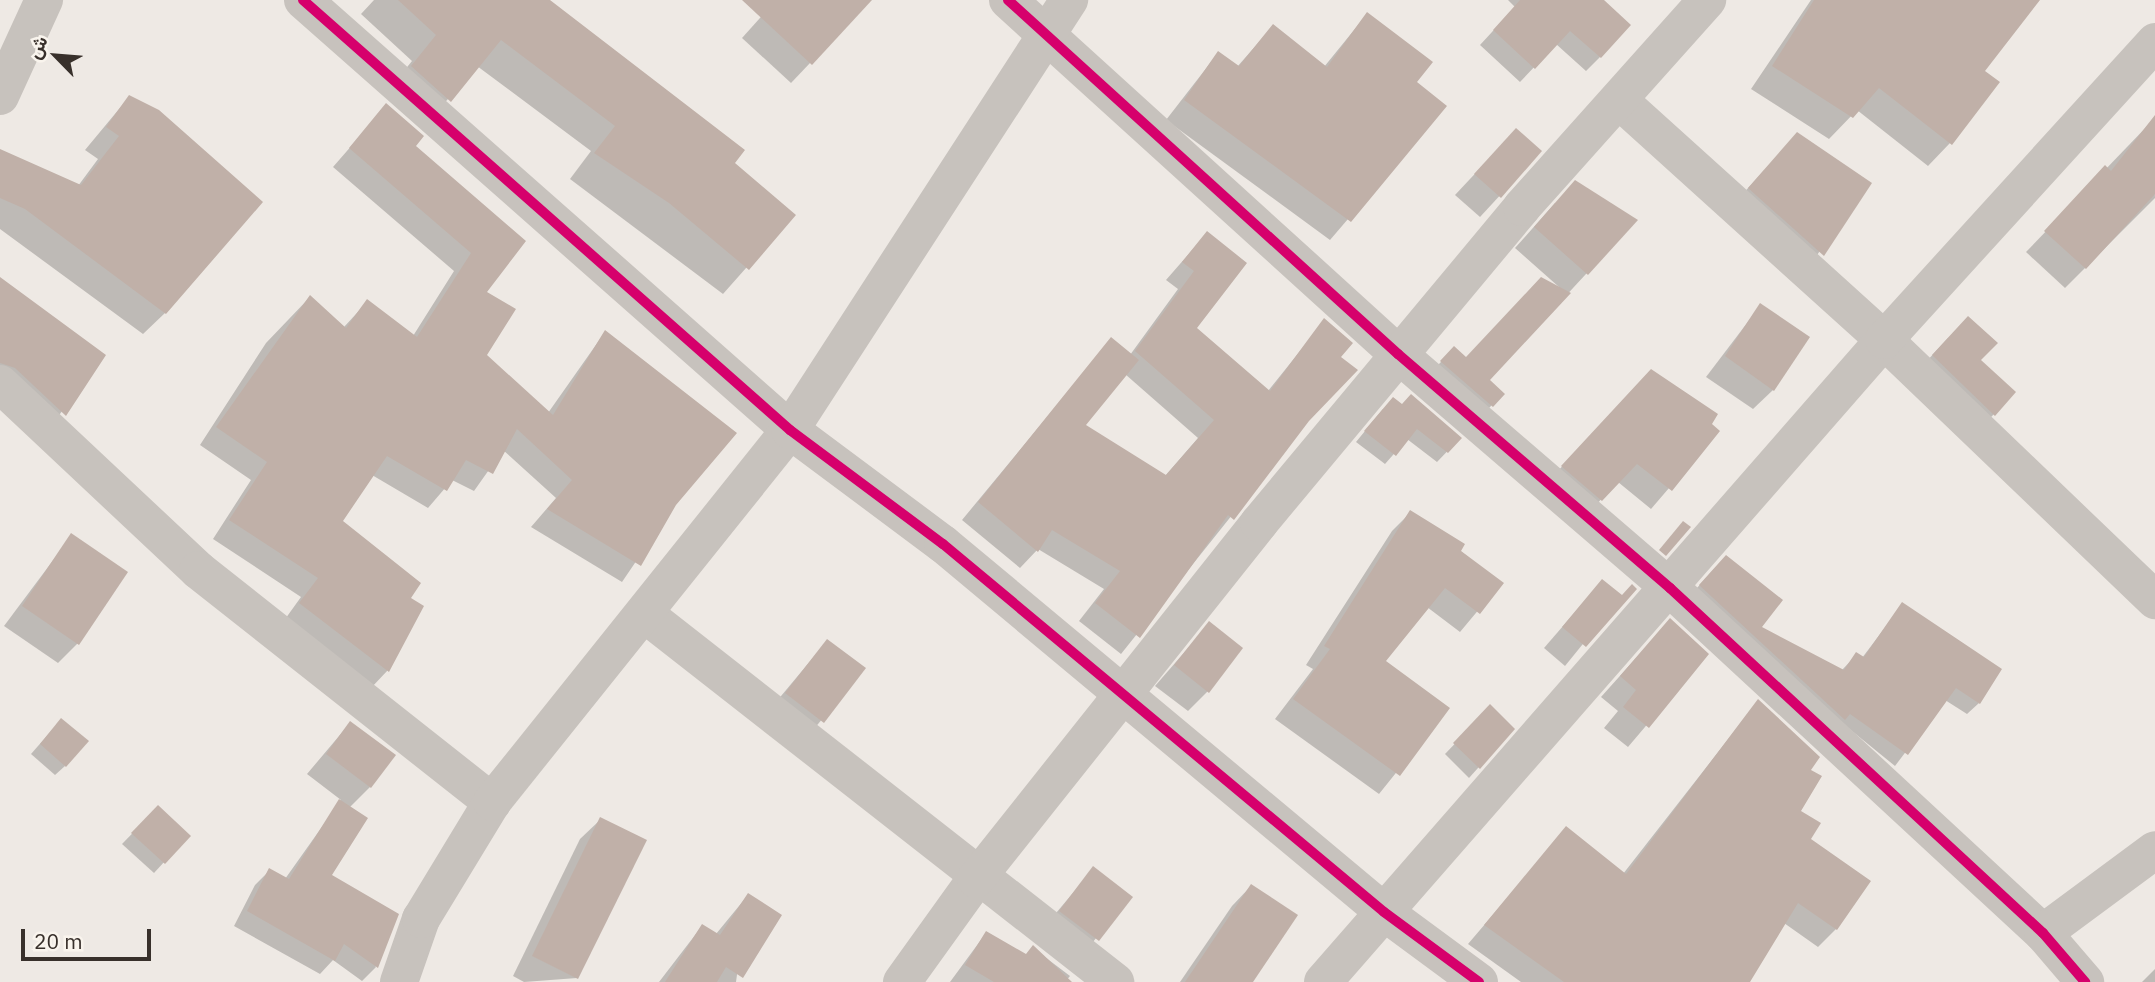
<!DOCTYPE html>
<html>
<head>
<meta charset="utf-8">
<style>
	body { margin:0 }
	#map { position:relative; width:2155px; height:982px; overflow:hidden; background:#eee9e4; font-family:"IBM Plex Sans",Vazirmatn,sans-serif }
	div>[style] { position:absolute }
	[style*='--x'] { left:calc(var(--x)*1px); top:calc(var(--y)*1px); width:calc(var(--w)*1px); rotate:calc(var(--a)*1deg) }
	.shadow>* { inset:0; background:#0003 }
	.building>* { inset:0; background:#c0b0a8 }
	.street>* { height:38px; margin:-19px; padding:0 19px; transform-origin:19px; border-radius:19px; background:#c7c2bd }
	.cycleway>* { height:10px; margin:-5px; padding:0 5px; transform-origin:5px; border-radius:5px; background:#d6006c }
	span { translate:-50% -50%; white-space:nowrap; text-align:center; line-height:1.15; -webkit-text-stroke:6px #f9f4ed; paint-order:stroke }
	.north { position:absolute; left:21px; top:21px; width:70px; height:70px; -webkit-text-stroke:5px #f9f4ed; paint-order:stroke; rotate:295deg; font-size:19px; font-weight:700; line-height:28px; text-align:center; color:#38302b }
	.north::after { content:''; display:block; margin:auto; width:24px; height:32px; background:#38302b; clip-path:polygon(50% 0,100% 100%,50% 72%,0 100%) }
	.scale { position:absolute; left:21px; top:929px; width:130px; height:32px; box-sizing:border-box; border:4px solid #38302b; border-top:0; padding-left:9px; font-size:21px; line-height:24px; white-space:nowrap; color:#38302b; -webkit-text-stroke:5px #f9f4ed; paint-order:stroke }
</style>
</head>
<body>
<div id="map">
	<div class="shadow">
		<i style="clip-path:polygon(374px 0,547px 0,793px 215px,723px 294px,570px 179px,591px 151px,477px 66px,425px 125px,387px 92px,412px 61px,361px 14px)"></i>
		<i style="clip-path:polygon(776px 0,870px 0,791px 83px,742px 38px)"></i>
		<i style="clip-path:polygon(1508px 0,1601px 0,1600px 57px,1586px 71px,1556px 44px,1520px 82px,1480px 45px,1515px 7px)"></i>
		<i style="clip-path:polygon(1811px 0,2038px 0,1983px 71px,1950px 143px,1928px 166px,1857px 110px,1829px 139px,1751px 89px)"></i>
		<i style="clip-path:polygon(1367px 14px,1415px 82px,1444px 107px,1330px 240px,1166px 120px,1218px 53px,1237px 67px,1273px 26px,1324px 67px)"></i>
		<i style="clip-path:polygon(129px 97px,165px 313px,143px 334px,0 229px,0 170px,78px 186px,98px 159px,85px 150px)"></i>
		<i style="clip-path:polygon(387px 105px,413px 146px,524px 241px,485px 292px,485px 355px,548px 413px,605px 332px,675px 504px,622px 582px,531px 527px,556px 498px,503px 450px,474px 491px,452px 480px,428px 508px,372px 475px,341px 522px,408px 599px,388px 670px,371px 688px,283px 622px,301px 597px,213px 539px,251px 480px,200px 445px,266px 343px,310px 297px,344px 327px,367px 302px,413px 336px,454px 271px,333px 167px)"></i>
		<i style="clip-path:polygon(2153px 120px,2155px 198px,2065px 288px,2026px 252px)"></i>
		<i style="clip-path:polygon(1516px 130px,1540px 152px,1480px 217px,1455px 195px)"></i>
		<i style="clip-path:polygon(1797px 134px,1870px 183px,1803px 274px,1730px 208px)"></i>
		<i style="clip-path:polygon(1555px 203px,1635px 221px,1488px 380px,1503px 394px,1475px 422px,1438px 365px,1454px 349px,1465px 359px,1559px 287px,1515px 248px)"></i>
		<i style="clip-path:polygon(evenodd,1207px 233px,1195px 328px,1268px 391px,1325px 320px,1338px 358px,1308px 420px,1121px 654px,1079px 621px,1104px 589px,1038px 549px,1020px 568px,962px 520px,1111px 340px,1130px 355px,1178px 289px,1166px 280px,1207px 233px,1125px 374px,1198px 438px,1165px 476px,1084px 425px,1125px 374px)"></i>
		<i style="clip-path:polygon(0 286px,104px 355px,45px 434px,0 392px)"></i>
		<i style="clip-path:polygon(1760px 306px,1773px 390px,1753px 409px,1706px 377px)"></i>
		<i style="clip-path:polygon(1948px 338px,2014px 393px,1974px 435px,1913px 376px)"></i>
		<i style="clip-path:polygon(1632px 391px,1718px 431px,1651px 509px,1618px 482px,1582px 519px,1544px 486px)"></i>
		<i style="clip-path:polygon(1383px 409px,1460px 438px,1437px 462px,1407px 439px,1385px 464px,1356px 442px)"></i>
		<i style="clip-path:polygon(1411px 512px,1501px 583px,1460px 632px,1427px 607px,1383px 661px,1448px 708px,1379px 794px,1275px 719px,1313px 669px,1306px 665px,1392px 531px)"></i>
		<i style="clip-path:polygon(72px 535px,78px 643px,58px 663px,4px 626px)"></i>
		<i style="clip-path:polygon(1714px 569px,1759px 628px,1842px 670px,1857px 654px,1862px 658px,1902px 605px,1979px 703px,1967px 714px,1945px 700px,1895px 766px,1688px 598px)"></i>
		<i style="clip-path:polygon(1602px 581px,1621px 597px,1565px 666px,1544px 648px)"></i>
		<i style="clip-path:polygon(1670px 620px,1707px 654px,1628px 747px,1604px 728px,1618px 711px,1601px 697px)"></i>
		<i style="clip-path:polygon(1209px 624px,1208px 691px,1188px 711px,1155px 686px)"></i>
		<i style="clip-path:polygon(827px 641px,864px 669px,803px 742px,766px 714px)"></i>
		<i style="clip-path:polygon(1758px 701px,1808px 770px,1799px 812px,1836px 929px,1818px 947px,1784px 923px,1748px 982px,1521px 982px,1468px 944px,1566px 829px,1623px 874px)"></i>
		<i style="clip-path:polygon(1490px 707px,1513px 729px,1469px 778px,1445px 754px)"></i>
		<i style="clip-path:polygon(350px 723px,370px 787px,349px 808px,330px 876px,376px 967px,362px 981px,333px 960px,320px 974px,234px 926px,255px 885px,270px 870px,285px 879px,341px 800px,307px 774px)"></i>
		<i style="clip-path:polygon(52px 730px,65px 766px,55px 775px,31px 754px)"></i>
		<i style="clip-path:polygon(158px 807px,188px 836px,154px 873px,122px 844px)"></i>
		<i style="clip-path:polygon(600px 820px,645px 841px,577px 978px,524px 982px,513px 976px,580px 839px)"></i>
		<i style="clip-path:polygon(1093px 869px,1130px 897px,1078px 960px,1041px 931px)"></i>
		<i style="clip-path:polygon(1251px 886px,1251px 982px,1180px 982px,1232px 906px)"></i>
		<i style="clip-path:polygon(748px 895px,736px 982px,659px 982px,702px 926px,716px 934px)"></i>
		<i style="clip-path:polygon(986px 933px,1025px 956px,1033px 948px,1070px 976px,1065px 982px,950px 982px)"></i>
		<i style="clip-path:polygon(2155px 969px,2155px 982px,2142px 982px)"></i>
	</div>
	<div class="building">
		<i style="clip-path:polygon(398px 0,550px 0,745px 150px,735px 163px,796px 215px,749px 270px,669px 203px,594px 153px,615px 126px,501px 40px,451px 102px,411px 66px,436px 35px)"></i>
		<i style="clip-path:polygon(742px 0,872px 0,812px 65px)"></i>
		<i style="clip-path:polygon(1520px 0,1604px 0,1631px 25px,1601px 58px,1570px 31px,1535px 69px,1493px 30px)"></i>
		<i style="clip-path:polygon(1814px 0,2040px 0,1985px 71px,2000px 82px,1952px 145px,1879px 88px,1853px 118px,1772px 66px)"></i>
		<i style="clip-path:polygon(1367px 12px,1433px 62px,1417px 82px,1447px 106px,1351px 222px,1184px 100px,1218px 51px,1239px 66px,1273px 24px,1327px 67px)"></i>
		<i style="clip-path:polygon(129px 95px,159px 110px,263px 202px,166px 314px,25px 209px,0 198px,0 149px,81px 185px,119px 136px,106px 127px)"></i>
		<i style="clip-path:polygon(386px 103px,424px 136px,416px 146px,526px 241px,487px 292px,516px 309px,487px 355px,553px 415px,605px 330px,737px 433px,676px 505px,641px 566px,547px 509px,572px 480px,517px 429px,493px 474px,466px 460px,447px 491px,387px 456px,343px 521px,421px 583px,411px 598px,424px 606px,389px 672px,299px 603px,318px 578px,229px 520px,267px 462px,216px 427px,310px 295px,346px 328px,367px 299px,417px 337px,471px 253px,349px 148px)"></i>
		<i style="clip-path:polygon(2155px 115px,2155px 194px,2086px 269px,2044px 231px,2105px 165px,2111px 171px)"></i>
		<i style="clip-path:polygon(1516px 128px,1542px 151px,1501px 198px,1474px 174px)"></i>
		<i style="clip-path:polygon(1797px 132px,1872px 183px,1824px 256px,1748px 188px)"></i>
		<i style="clip-path:polygon(1575px 180px,1638px 220px,1588px 275px,1534px 227px)"></i>
		<i style="clip-path:polygon(1207px 231px,1247px 263px,1197px 328px,1270px 391px,1324px 318px,1353px 343px,1341px 357px,1358px 370px,1309px 421px,1234px 520px,1228px 515px,1140px 638px,1095px 603px,1120px 571px,1052px 530px,1038px 552px,978px 502px,1111px 337px,1139px 360px,1086px 425px,1166px 475px,1214px 420px,1135px 351px,1194px 271px,1182px 262px)"></i>
		<i style="clip-path:polygon(0 277px,106px 355px,66px 416px,15px 368px,0 363px)"></i>
		<i style="clip-path:polygon(1541px 277px,1571px 293px,1490px 380px,1505px 394px,1493px 407px,1440px 361px,1454px 346px,1466px 357px)"></i>
		<i style="clip-path:polygon(1760px 303px,1810px 337px,1774px 391px,1725px 356px)"></i>
		<i style="clip-path:polygon(1968px 316px,1998px 343px,1981px 360px,2016px 392px,1995px 416px,1932px 355px)"></i>
		<i style="clip-path:polygon(1651px 369px,1718px 414px,1712px 424px,1720px 431px,1672px 491px,1637px 464px,1602px 501px,1561px 466px)"></i>
		<i style="clip-path:polygon(1411px 394px,1462px 438px,1448px 453px,1417px 429px,1396px 456px,1364px 431px,1393px 397px,1402px 404px)"></i>
		<i style="clip-path:polygon(1410px 510px,1465px 544px,1461px 551px,1504px 583px,1480px 614px,1445px 588px,1386px 661px,1450px 708px,1400px 776px,1293px 699px,1330px 649px,1324px 646px)"></i>
		<i style="clip-path:polygon(1683px 521px,1691px 527px,1666px 556px,1659px 550px)"></i>
		<i style="clip-path:polygon(71px 533px,128px 572px,79px 645px,22px 606px)"></i>
		<i style="clip-path:polygon(1726px 555px,1783px 600px,1762px 627px,1844px 670px,1856px 652px,1864px 657px,1902px 602px,2002px 669px,1980px 704px,1956px 688px,1908px 755px,1850px 714px,1845px 720px,1699px 585px)"></i>
		<i style="clip-path:polygon(1602px 579px,1622px 595px,1632px 584px,1637px 589px,1586px 647px,1562px 627px)"></i>
		<i style="clip-path:polygon(1670px 618px,1709px 654px,1649px 728px,1623px 707px,1636px 690px,1620px 676px)"></i>
		<i style="clip-path:polygon(1209px 621px,1243px 648px,1209px 693px,1174px 665px)"></i>
		<i style="clip-path:polygon(827px 639px,866px 668px,824px 723px,785px 693px)"></i>
		<i style="clip-path:polygon(1758px 699px,1820px 757px,1811px 770px,1822px 776px,1801px 811px,1821px 823px,1811px 839px,1871px 881px,1837px 930px,1798px 903px,1750px 982px,1564px 982px,1484px 925px,1566px 826px,1626px 874px)"></i>
		<i style="clip-path:polygon(1490px 704px,1515px 729px,1480px 769px,1453px 743px)"></i>
		<i style="clip-path:polygon(61px 718px,89px 741px,66px 767px,40px 744px)"></i>
		<i style="clip-path:polygon(350px 721px,396px 755px,371px 788px,326px 754px)"></i>
		<i style="clip-path:polygon(339px 799px,368px 818px,332px 875px,399px 914px,378px 968px,344px 944px,335px 961px,247px 911px,269px 868px,289px 879px)"></i>
		<i style="clip-path:polygon(158px 805px,191px 836px,165px 864px,131px 833px)"></i>
		<i style="clip-path:polygon(600px 817px,647px 840px,578px 979px,532px 956px)"></i>
		<i style="clip-path:polygon(1093px 866px,1133px 897px,1099px 941px,1059px 911px)"></i>
		<i style="clip-path:polygon(1251px 884px,1298px 915px,1253px 982px,1185px 982px)"></i>
		<i style="clip-path:polygon(748px 893px,782px 915px,743px 978px,726px 967px,717px 982px,665px 982px,702px 924px,720px 935px)"></i>
		<i style="clip-path:polygon(986px 931px,1026px 954px,1033px 945px,1072px 982px,994px 982px,965px 965px)"></i>
	</div>
	<div class="street">
		<i style="--x:303;--y:0;--w:650;--a:41.44"></i>
		<i style="--x:790;--y:430;--w:191;--a:36.7"></i>
		<i style="--x:943;--y:544;--w:574;--a:39.84"></i>
		<i style="--x:1384;--y:912;--w:118;--a:36.4"></i>
		<i style="--x:1008;--y:0;--w:527;--a:42.23"></i>
		<i style="--x:1398;--y:354;--w:359;--a:40.7"></i>
		<i style="--x:1670;--y:588;--w:508;--a:42.77"></i>
		<i style="--x:2043;--y:933;--w:65;--a:49.4"></i>
		<i style="--x:0;--y:96;--w:106;--a:-65.4"></i>
		<i style="--x:1621;--y:102;--w:355;--a:42.1"></i>
		<i style="--x:1884;--y:340;--w:376;--a:43.8"></i>
		<i style="--x:0;--y:384;--w:272;--a:43.2"></i>
		<i style="--x:198;--y:570;--w:375;--a:38.3"></i>
		<i style="--x:646;--y:615;--w:596;--a:38.04"></i>
		<i style="--x:2043;--y:933;--w:139;--a:-36.5"></i>
		<i style="--x:399;--y:982;--w:67;--a:-70.8"></i>
		<i style="--x:421;--y:919;--w:137;--a:-58.7"></i>
		<i style="--x:492;--y:802;--w:477;--a:-51.3"></i>
		<i style="--x:790;--y:430;--w:513;--a:-57.02"></i>
		<i style="--x:902;--y:982;--w:127;--a:-54.3"></i>
		<i style="--x:976;--y:879;--w:455;--a:-51.5"></i>
		<i style="--x:1259;--y:523;--w:411;--a:-50.2"></i>
		<i style="--x:1522;--y:207;--w:278;--a:-48.2"></i>
		<i style="--x:1323;--y:982;--w:853;--a:-48.85"></i>
		<i style="--x:1884;--y:340;--w:403;--a:-47.7"></i>
	</div>
	<div class="cycleway">
		<i style="--x:303;--y:0;--w:650;--a:41.44"></i>
		<i style="--x:790;--y:430;--w:191;--a:36.7"></i>
		<i style="--x:943;--y:544;--w:574;--a:39.84"></i>
		<i style="--x:1384;--y:912;--w:118;--a:36.4"></i>
		<i style="--x:1008;--y:0;--w:527;--a:42.23"></i>
		<i style="--x:1398;--y:354;--w:359;--a:40.7"></i>
		<i style="--x:1670;--y:588;--w:508;--a:42.77"></i>
		<i style="--x:2043;--y:933;--w:65;--a:49.4"></i>
	</div>
	<div class="north">ش</div>
	<div class="scale">20 m</div>
</div>
</body>
</html>
